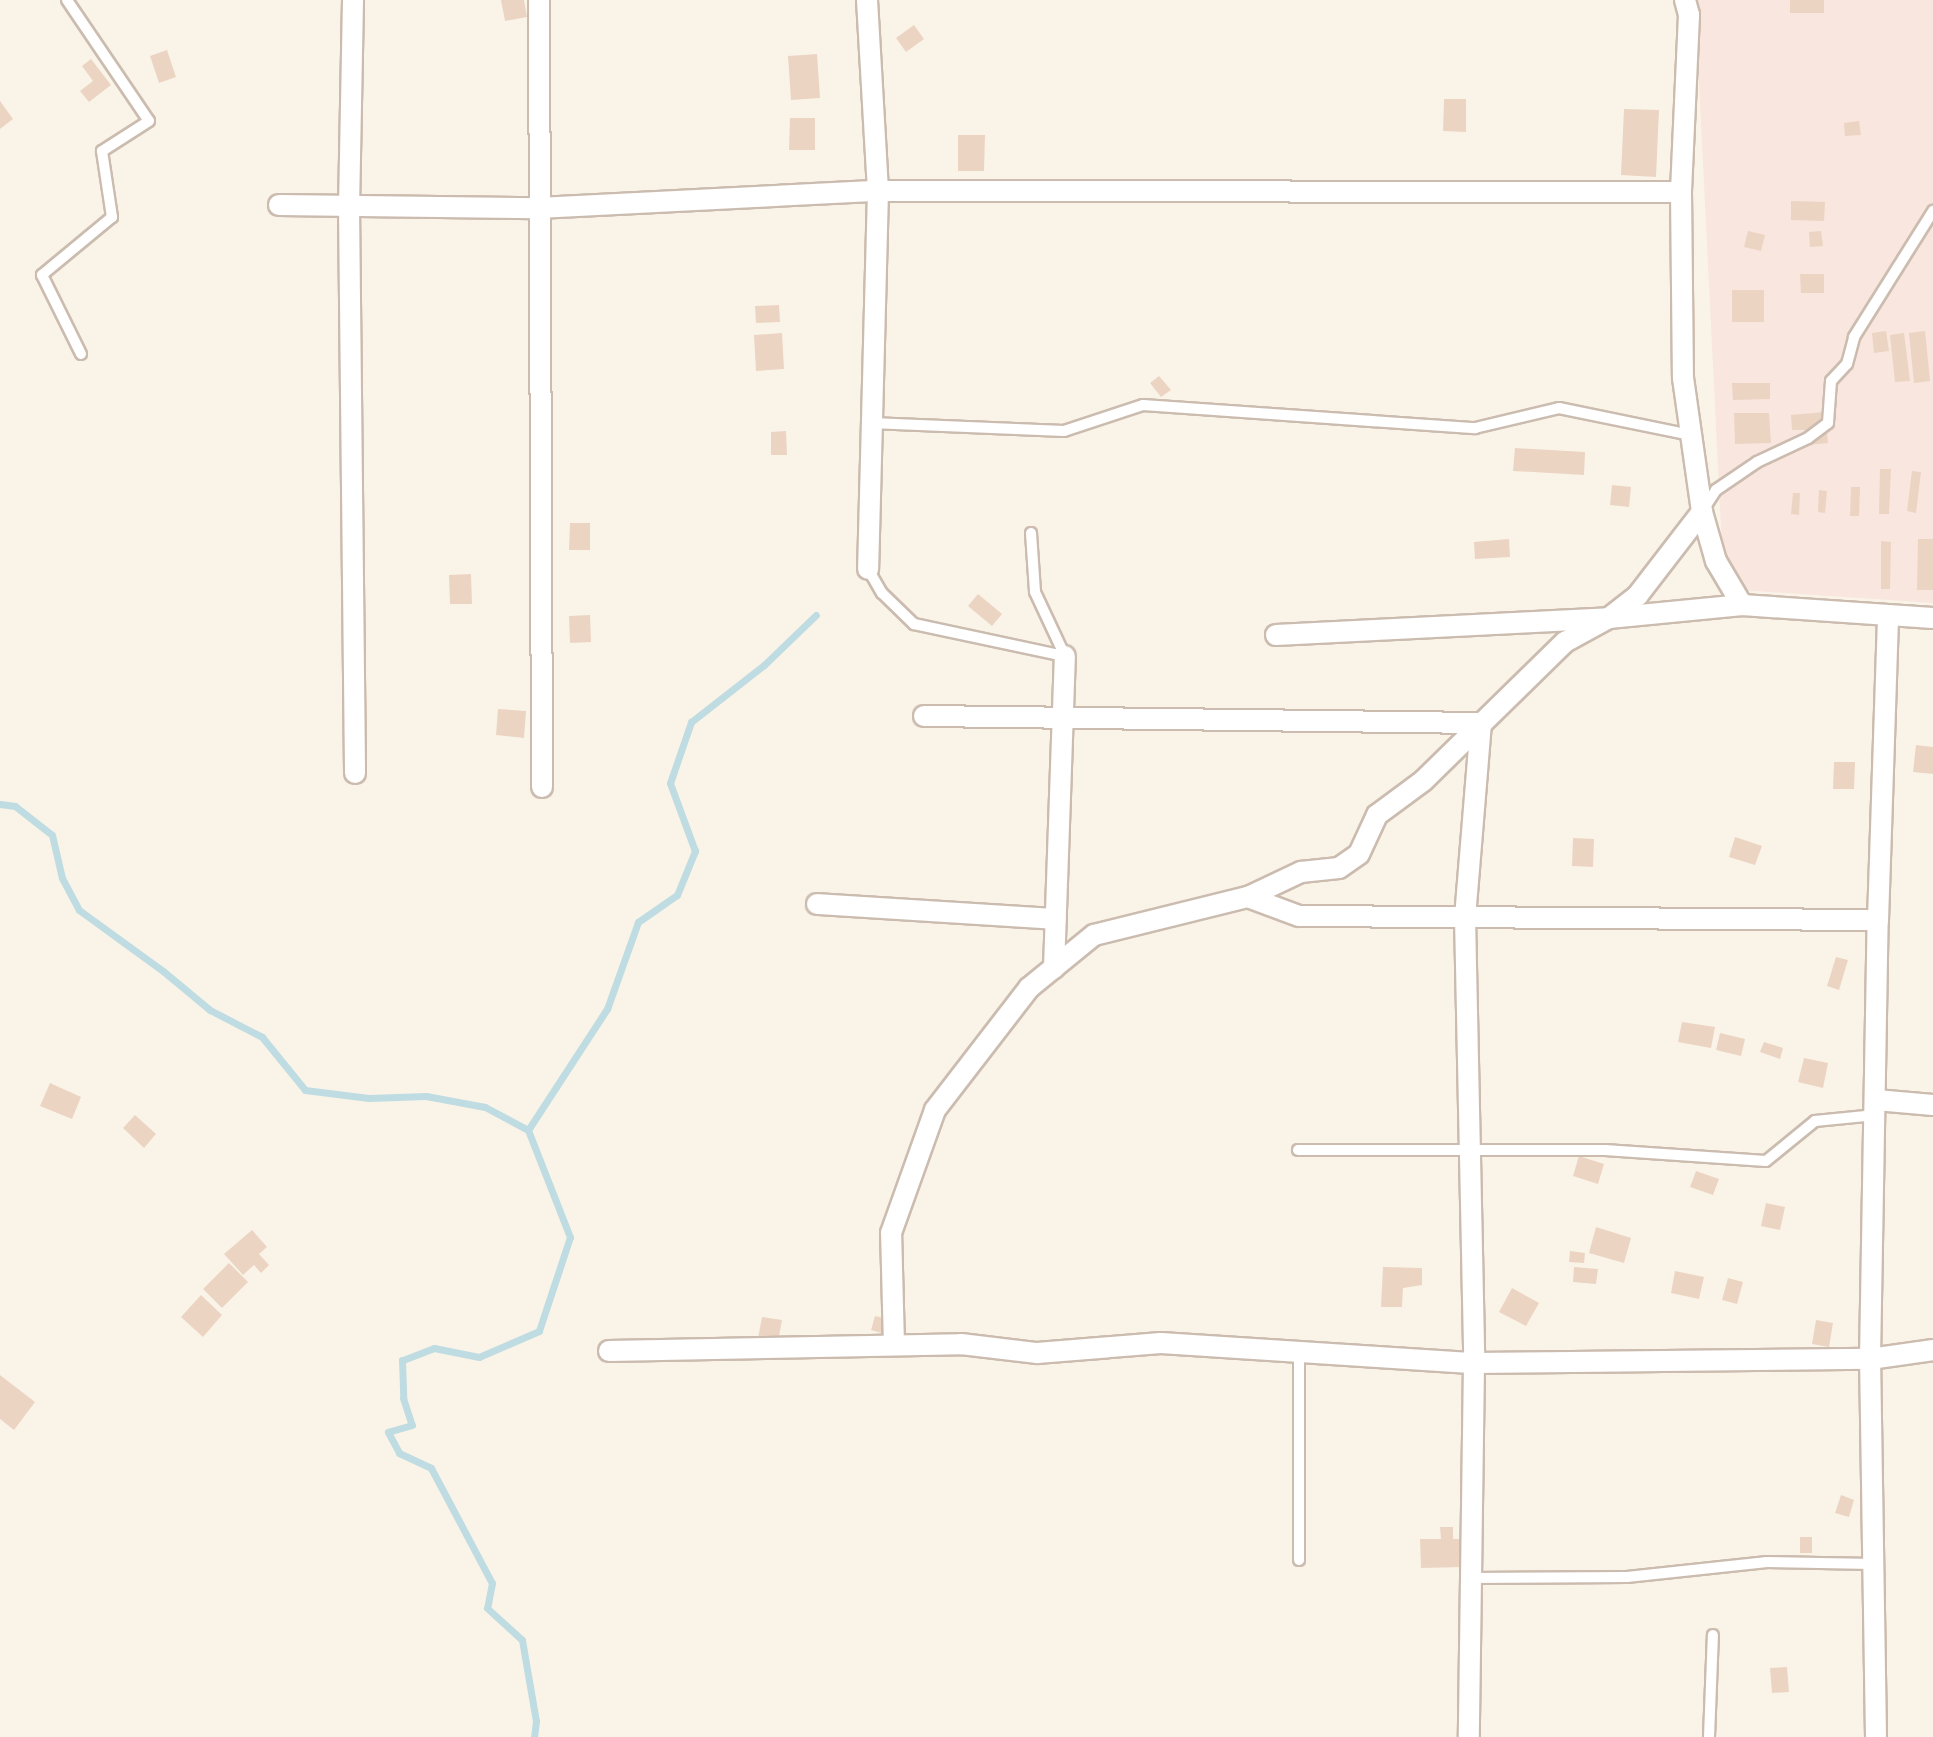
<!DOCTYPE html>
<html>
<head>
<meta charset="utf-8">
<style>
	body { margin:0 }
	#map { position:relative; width:1933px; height:1737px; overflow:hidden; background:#faf4e8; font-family:Arial,sans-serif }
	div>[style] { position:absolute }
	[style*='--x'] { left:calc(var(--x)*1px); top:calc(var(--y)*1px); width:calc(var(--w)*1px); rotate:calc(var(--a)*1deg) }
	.commercial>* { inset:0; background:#f9e6de }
	.stream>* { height:7px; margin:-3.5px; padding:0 3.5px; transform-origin:3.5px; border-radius:3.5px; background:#bfdce2 }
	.building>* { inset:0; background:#ecd4c3 }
	.roads { filter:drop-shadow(2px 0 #cbbcaf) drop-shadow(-2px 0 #cbbcaf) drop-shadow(0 2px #cbbcaf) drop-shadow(0 -2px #cbbcaf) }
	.lane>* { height:10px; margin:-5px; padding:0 5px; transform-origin:5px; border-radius:5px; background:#fff }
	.street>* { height:20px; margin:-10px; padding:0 10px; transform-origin:10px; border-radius:10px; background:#fff }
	span { translate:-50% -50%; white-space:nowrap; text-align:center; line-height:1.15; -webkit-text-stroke:8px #fdf8ee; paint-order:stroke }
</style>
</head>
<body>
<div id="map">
	<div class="commercial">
		<i style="clip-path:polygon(1695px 0,1933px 0,1933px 603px,1724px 589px)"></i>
	</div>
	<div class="stream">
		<i style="--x:0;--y:804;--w:15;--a:8"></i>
		<i style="--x:15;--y:806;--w:47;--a:38.1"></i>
		<i style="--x:52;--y:835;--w:44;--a:76.9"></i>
		<i style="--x:62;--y:878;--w:36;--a:62"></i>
		<i style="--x:79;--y:910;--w:104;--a:36"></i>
		<i style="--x:163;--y:971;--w:61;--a:39.7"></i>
		<i style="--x:210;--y:1010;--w:59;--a:27.4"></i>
		<i style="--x:262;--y:1037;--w:68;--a:50.9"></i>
		<i style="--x:305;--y:1090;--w:64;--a:7.1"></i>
		<i style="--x:369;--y:1098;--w:57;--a:-2"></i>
		<i style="--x:426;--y:1096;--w:60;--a:10.6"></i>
		<i style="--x:485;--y:1107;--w:49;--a:28.1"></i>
		<i style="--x:528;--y:1130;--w:115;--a:68.6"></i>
		<i style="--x:570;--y:1237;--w:99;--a:108.3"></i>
		<i style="--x:539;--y:1331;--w:65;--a:156.6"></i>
		<i style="--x:479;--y:1357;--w:46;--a:-168.7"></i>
		<i style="--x:434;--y:1348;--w:34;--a:159"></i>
		<i style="--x:402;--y:1360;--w:38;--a:88"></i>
		<i style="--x:403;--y:1398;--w:28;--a:72"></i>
		<i style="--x:412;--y:1425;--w:25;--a:164"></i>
		<i style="--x:388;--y:1432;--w:24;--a:62"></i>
		<i style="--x:399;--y:1453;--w:35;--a:25"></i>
		<i style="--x:431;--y:1468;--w:130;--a:62.1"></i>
		<i style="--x:492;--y:1583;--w:25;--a:101"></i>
		<i style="--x:487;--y:1608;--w:47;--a:42.4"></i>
		<i style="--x:522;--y:1640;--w:82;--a:80.2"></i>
		<i style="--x:536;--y:1721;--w:16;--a:97"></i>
		<i style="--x:528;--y:1130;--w:145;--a:-56.9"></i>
		<i style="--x:607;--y:1009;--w:92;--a:-70.4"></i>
		<i style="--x:638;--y:922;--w:47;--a:-34.7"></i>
		<i style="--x:677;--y:895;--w:48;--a:-67.8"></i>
		<i style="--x:695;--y:851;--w:72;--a:-110.2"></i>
		<i style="--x:670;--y:783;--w:65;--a:-71"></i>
		<i style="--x:691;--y:722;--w:93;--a:-38"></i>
		<i style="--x:764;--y:665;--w:72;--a:-43.9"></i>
	</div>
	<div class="building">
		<i style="clip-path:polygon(501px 0,524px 0,527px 17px,505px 21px)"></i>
		<i style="clip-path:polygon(1790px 0,1824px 0,1824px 13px,1790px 13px)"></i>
		<i style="clip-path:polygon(914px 25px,924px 39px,906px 52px,896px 38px)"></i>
		<i style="clip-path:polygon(167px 50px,176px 77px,159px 83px,150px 56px)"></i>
		<i style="clip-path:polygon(817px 54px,820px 98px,791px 100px,788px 56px)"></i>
		<i style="clip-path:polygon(91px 59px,111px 85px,89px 102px,80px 91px,93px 81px,82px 66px)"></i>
		<i style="clip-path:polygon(1444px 99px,1466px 99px,1466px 132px,1443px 131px)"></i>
		<i style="clip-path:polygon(0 101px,13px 119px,0 129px)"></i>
		<i style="clip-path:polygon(1624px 109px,1659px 110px,1656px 177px,1621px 175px)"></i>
		<i style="clip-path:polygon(790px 118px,815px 118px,815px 150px,789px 150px)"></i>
		<i style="clip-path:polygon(1859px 121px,1861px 135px,1845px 136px,1844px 123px)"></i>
		<i style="clip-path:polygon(958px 135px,985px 135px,984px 171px,958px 171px)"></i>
		<i style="clip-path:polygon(1791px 201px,1825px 202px,1824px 221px,1791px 220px)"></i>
		<i style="clip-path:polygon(1748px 231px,1765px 235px,1761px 251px,1744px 247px)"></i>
		<i style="clip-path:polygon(1821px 231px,1823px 246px,1810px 247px,1809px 232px)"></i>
		<i style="clip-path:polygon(1800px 274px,1824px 274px,1824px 293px,1801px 293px)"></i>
		<i style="clip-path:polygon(1732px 290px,1764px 290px,1764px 322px,1732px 322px)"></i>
		<i style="clip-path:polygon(779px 305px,780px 322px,756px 323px,755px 306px)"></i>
		<i style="clip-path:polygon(1886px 331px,1889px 351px,1874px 353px,1872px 333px)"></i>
		<i style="clip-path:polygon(1925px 331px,1930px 381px,1914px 383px,1909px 333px)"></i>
		<i style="clip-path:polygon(782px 333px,784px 369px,756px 371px,754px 335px)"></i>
		<i style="clip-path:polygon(1904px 333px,1910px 381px,1895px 382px,1890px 335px)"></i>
		<i style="clip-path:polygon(1159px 376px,1171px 390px,1161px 397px,1150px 383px)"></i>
		<i style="clip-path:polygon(1732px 383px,1770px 383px,1770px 399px,1733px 400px)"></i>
		<i style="clip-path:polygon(1825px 412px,1828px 443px,1807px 445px,1805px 430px,1792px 430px,1791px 415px)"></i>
		<i style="clip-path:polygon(1734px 413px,1769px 413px,1771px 443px,1735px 444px)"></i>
		<i style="clip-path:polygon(786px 431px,787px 455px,771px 455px,771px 432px)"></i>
		<i style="clip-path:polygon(1515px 448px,1585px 452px,1584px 475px,1513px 471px)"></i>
		<i style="clip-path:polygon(1880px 469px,1891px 469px,1889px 514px,1879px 514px)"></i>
		<i style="clip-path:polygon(1912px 471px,1921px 472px,1916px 513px,1907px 511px)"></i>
		<i style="clip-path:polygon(1612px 485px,1631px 487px,1629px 507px,1610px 505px)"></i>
		<i style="clip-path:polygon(1851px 487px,1860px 487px,1859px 516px,1850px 516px)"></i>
		<i style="clip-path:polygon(1819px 490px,1827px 491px,1825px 513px,1818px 512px)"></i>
		<i style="clip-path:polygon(1793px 493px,1800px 493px,1799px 515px,1791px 514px)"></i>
		<i style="clip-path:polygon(570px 523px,590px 523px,590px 550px,569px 550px)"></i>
		<i style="clip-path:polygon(1509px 539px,1510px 557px,1475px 559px,1474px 542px)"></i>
		<i style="clip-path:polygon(1918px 539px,1933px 539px,1933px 590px,1917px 590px)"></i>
		<i style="clip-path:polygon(1881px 541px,1891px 542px,1890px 589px,1881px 589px)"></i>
		<i style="clip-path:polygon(471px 574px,472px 604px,450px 604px,449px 575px)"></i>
		<i style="clip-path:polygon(978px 594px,1002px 614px,992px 626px,968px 606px)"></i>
		<i style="clip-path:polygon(590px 615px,591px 642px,570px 643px,569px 616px)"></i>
		<i style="clip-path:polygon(498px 709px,526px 711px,524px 738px,496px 735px)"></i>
		<i style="clip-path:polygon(1916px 745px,1933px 747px,1933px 774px,1913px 772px)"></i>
		<i style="clip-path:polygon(1834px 762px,1855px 762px,1854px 789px,1833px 789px)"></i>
		<i style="clip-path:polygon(1735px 837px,1762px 846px,1755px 865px,1729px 857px)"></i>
		<i style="clip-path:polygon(1573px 838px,1594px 839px,1593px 867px,1572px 866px)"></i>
		<i style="clip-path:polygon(1836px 957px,1848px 960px,1839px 990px,1827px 986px)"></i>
		<i style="clip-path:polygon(1682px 1022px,1715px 1027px,1711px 1048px,1678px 1042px)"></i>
		<i style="clip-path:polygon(1720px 1033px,1745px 1039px,1741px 1056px,1716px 1050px)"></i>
		<i style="clip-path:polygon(1764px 1042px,1783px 1048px,1780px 1059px,1760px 1052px)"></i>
		<i style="clip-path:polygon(1804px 1058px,1828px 1063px,1823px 1088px,1798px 1082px)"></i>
		<i style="clip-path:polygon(50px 1083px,81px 1097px,72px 1119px,40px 1106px)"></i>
		<i style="clip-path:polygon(135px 1115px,156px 1134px,144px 1148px,123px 1128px)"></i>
		<i style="clip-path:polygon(1579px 1156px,1604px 1164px,1598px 1184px,1573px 1176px)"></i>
		<i style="clip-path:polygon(1696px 1171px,1719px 1179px,1713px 1195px,1690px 1187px)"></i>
		<i style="clip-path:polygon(1766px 1203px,1785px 1207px,1780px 1230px,1761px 1226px)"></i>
		<i style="clip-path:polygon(1596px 1227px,1631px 1238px,1624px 1263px,1589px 1253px)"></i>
		<i style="clip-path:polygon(252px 1230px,267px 1247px,259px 1254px,269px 1265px,261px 1273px,254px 1265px,243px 1275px,224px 1254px)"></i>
		<i style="clip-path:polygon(1570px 1251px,1585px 1253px,1584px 1263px,1569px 1262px)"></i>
		<i style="clip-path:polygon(229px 1263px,248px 1282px,222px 1308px,203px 1289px)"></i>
		<i style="clip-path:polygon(1383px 1267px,1422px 1268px,1422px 1285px,1403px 1288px,1402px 1307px,1381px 1307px)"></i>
		<i style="clip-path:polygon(1574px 1267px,1598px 1269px,1596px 1284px,1573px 1282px)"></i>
		<i style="clip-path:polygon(1675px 1271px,1704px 1277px,1699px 1299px,1671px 1293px)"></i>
		<i style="clip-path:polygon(1728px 1278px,1743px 1282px,1737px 1304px,1722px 1300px)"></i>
		<i style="clip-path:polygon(1512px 1288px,1539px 1303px,1526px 1326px,1499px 1312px)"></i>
		<i style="clip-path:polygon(201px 1295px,222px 1315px,203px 1337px,181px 1317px)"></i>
		<i style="clip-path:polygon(875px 1316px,896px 1321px,892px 1336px,871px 1330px)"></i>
		<i style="clip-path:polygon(762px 1317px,782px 1320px,776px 1352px,756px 1349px)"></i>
		<i style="clip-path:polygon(1816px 1320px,1833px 1323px,1829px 1347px,1812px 1344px)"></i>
		<i style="clip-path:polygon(0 1375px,35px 1402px,14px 1430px,0 1419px)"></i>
		<i style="clip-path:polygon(1841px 1495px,1854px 1500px,1849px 1517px,1835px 1513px)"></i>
		<i style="clip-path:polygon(1440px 1527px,1453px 1527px,1453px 1539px,1462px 1539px,1463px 1567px,1421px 1568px,1420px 1539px,1441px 1539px)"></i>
		<i style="clip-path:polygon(1800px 1537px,1812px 1537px,1812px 1553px,1800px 1553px)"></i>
		<i style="clip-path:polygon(1787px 1667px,1789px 1692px,1772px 1693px,1770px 1668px)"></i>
	</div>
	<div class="roads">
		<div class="lane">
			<i style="--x:67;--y:0;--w:146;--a:55.9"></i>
			<i style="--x:149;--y:121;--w:56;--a:147.4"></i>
			<i style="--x:102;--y:151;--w:67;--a:81.4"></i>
			<i style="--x:112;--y:217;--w:91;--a:140.4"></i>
			<i style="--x:42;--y:275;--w:88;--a:63.7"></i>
			<i style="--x:871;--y:423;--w:193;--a:2.4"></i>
			<i style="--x:1064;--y:431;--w:83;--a:-18.2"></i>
			<i style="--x:1143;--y:405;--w:333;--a:4"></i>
			<i style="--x:1475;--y:428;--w:86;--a:-13.4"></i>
			<i style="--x:1559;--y:408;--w:135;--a:11.6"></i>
			<i style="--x:1703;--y:510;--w:24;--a:-57"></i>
			<i style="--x:1716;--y:490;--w:50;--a:-34.3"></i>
			<i style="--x:1757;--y:462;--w:56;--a:-25.2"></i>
			<i style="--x:1808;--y:438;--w:25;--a:-37"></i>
			<i style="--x:1828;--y:423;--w:42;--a:-85.9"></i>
			<i style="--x:1831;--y:381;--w:23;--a:-47"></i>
			<i style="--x:1847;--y:364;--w:28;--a:-75"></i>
			<i style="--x:1854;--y:337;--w:149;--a:-57.9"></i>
			<i style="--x:1031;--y:533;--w:59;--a:86.1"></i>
			<i style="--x:1035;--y:592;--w:71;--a:64.9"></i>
			<i style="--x:868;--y:569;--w:28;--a:60"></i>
			<i style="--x:882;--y:593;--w:45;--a:44.1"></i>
			<i style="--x:914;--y:624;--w:154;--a:12"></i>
			<i style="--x:1298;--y:1150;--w:307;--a:0"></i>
			<i style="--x:1605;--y:1150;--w:161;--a:3.9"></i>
			<i style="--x:1766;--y:1161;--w:63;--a:-39.2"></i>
			<i style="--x:1815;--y:1121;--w:61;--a:-5.6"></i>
			<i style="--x:1299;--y:1352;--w:208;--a:90"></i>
			<i style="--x:1471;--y:1578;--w:156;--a:-0.4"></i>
			<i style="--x:1627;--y:1577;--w:141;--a:-6.1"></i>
			<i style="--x:1767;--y:1562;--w:106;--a:1.1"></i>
			<i style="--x:1709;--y:1737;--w:102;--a:-87.8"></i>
		</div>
		<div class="street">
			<i style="--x:353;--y:0;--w:206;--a:91.1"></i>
			<i style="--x:349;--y:206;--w:567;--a:89.39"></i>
			<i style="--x:539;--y:0;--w:787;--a:89.78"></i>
			<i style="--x:867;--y:0;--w:191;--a:86.7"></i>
			<i style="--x:878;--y:191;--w:378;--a:91.5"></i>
			<i style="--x:1685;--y:0;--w:16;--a:75"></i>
			<i style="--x:1689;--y:15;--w:177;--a:92.6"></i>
			<i style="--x:1681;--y:192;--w:186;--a:89.4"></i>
			<i style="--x:1683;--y:378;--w:135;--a:81.9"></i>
			<i style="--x:1702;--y:512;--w:51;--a:74.1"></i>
			<i style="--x:1716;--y:561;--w:51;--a:59.4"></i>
			<i style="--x:279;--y:205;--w:259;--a:0.7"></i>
			<i style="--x:538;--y:208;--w:340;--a:-2.9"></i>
			<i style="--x:878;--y:191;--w:803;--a:0.07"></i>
			<i style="--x:1276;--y:635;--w:333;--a:-2.9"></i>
			<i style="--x:1609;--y:618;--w:134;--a:-5.6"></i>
			<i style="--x:1742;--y:605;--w:191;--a:3.9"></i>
			<i style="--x:924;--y:716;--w:557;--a:0.72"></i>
			<i style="--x:1481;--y:723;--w:195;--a:94.7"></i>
			<i style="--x:1465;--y:917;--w:446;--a:88.8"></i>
			<i style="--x:1474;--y:1363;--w:374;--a:90.8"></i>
			<i style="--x:1248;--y:897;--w:54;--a:20.4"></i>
			<i style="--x:1299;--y:916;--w:579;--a:0.4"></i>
			<i style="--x:817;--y:904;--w:239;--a:3.6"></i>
			<i style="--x:1054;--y:968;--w:312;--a:-88"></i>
			<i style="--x:1876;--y:1100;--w:57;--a:5"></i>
			<i style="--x:894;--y:1345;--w:112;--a:-91.5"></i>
			<i style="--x:891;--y:1233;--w:131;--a:-70.3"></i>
			<i style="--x:935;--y:1110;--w:154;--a:-52.4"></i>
			<i style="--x:1029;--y:988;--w:84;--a:-39.2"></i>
			<i style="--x:1094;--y:935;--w:159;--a:-13.9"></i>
			<i style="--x:1248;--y:897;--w:59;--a:-25.3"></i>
			<i style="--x:1301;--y:872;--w:38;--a:-6"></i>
			<i style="--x:1339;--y:868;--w:24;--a:-35"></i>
			<i style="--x:1359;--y:854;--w:43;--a:-65.2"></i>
			<i style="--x:1377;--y:815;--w:57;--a:-36.5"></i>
			<i style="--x:1423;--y:781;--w:199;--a:-44.4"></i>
			<i style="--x:1565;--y:642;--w:50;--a:-28.6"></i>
			<i style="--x:1609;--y:618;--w:37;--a:-38"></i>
			<i style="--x:1638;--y:595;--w:105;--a:-52.4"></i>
			<i style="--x:609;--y:1351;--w:352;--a:-1.1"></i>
			<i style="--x:961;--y:1344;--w:77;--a:6.8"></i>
			<i style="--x:1037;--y:1353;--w:124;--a:-4.6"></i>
			<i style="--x:1161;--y:1343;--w:314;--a:3.7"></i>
			<i style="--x:1474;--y:1363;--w:396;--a:-0.6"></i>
			<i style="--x:1870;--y:1359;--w:64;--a:-8.1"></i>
			<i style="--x:1876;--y:1737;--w:378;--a:-90.9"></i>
			<i style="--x:1870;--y:1359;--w:439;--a:-89"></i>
			<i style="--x:1878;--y:920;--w:305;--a:-88.1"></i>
		</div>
	</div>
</div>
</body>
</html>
